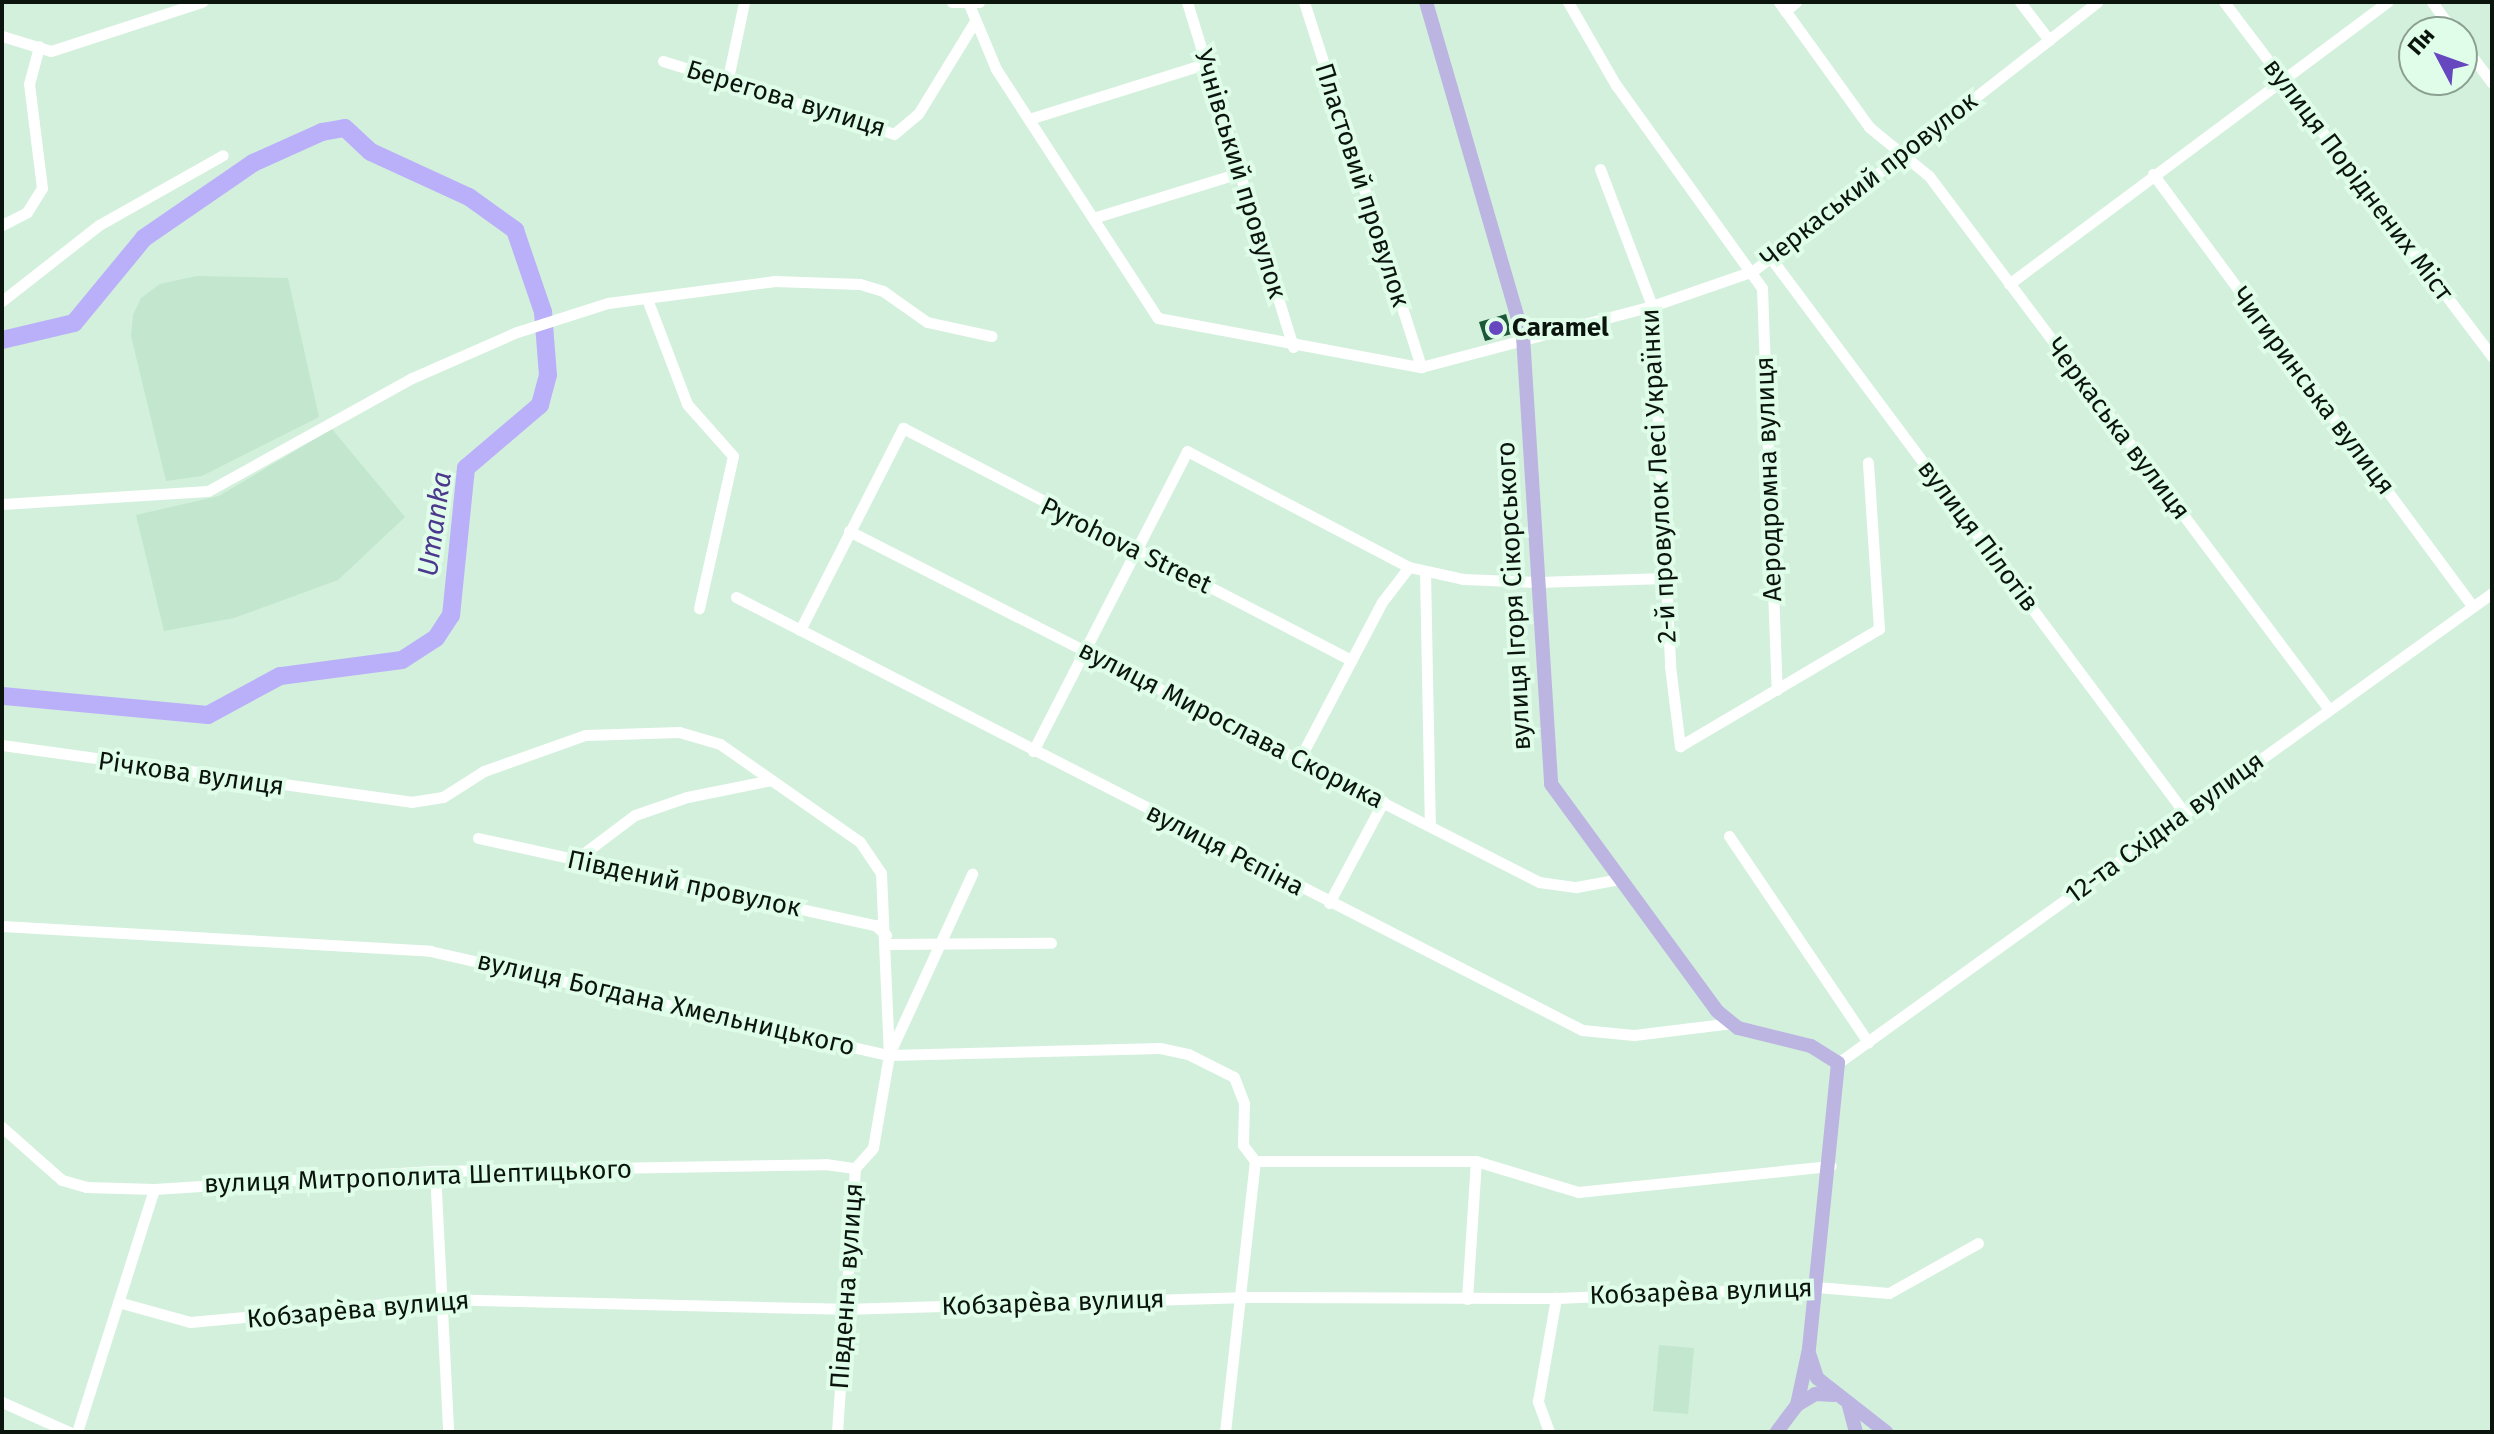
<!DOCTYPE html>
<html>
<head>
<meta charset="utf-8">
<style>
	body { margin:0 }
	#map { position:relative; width:2494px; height:1434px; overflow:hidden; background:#d3f0dc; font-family:"Fira Sans",sans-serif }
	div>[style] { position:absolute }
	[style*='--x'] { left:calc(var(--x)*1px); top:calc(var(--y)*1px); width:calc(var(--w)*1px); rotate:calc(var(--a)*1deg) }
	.built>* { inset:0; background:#c2e6ce }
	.river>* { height:18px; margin:-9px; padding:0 9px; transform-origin:9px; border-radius:9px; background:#bab0fa }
	.building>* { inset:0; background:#1b5837 }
	.minor>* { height:11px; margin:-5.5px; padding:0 5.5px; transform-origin:5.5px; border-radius:5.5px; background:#fff }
	.major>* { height:14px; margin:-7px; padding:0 7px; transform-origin:7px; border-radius:7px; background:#bcb5e2 }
	.dots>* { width:22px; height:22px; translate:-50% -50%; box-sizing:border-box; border:4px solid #e0fde9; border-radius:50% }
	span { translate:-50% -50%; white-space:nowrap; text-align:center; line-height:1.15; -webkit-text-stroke:8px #e0fde9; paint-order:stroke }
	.street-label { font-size:26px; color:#0b150e }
	.poi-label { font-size:26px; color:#0b150e; font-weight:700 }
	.left { translate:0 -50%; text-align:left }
	.water-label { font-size:28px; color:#4c388d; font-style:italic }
	.frame { position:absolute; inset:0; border:4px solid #0b150e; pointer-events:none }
	.north { position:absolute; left:2398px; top:16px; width:80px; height:80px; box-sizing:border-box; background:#e0fde9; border:2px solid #8ba091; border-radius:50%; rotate:311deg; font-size:22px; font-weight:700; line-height:32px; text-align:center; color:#0b150e }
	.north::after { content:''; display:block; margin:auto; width:28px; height:36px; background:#6647bf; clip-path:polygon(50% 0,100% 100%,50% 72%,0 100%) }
</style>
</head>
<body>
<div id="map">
	<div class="built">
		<i style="clip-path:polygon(197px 276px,288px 278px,319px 417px,202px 476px,166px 481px,131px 336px,133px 315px,141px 298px,160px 284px)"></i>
		<i style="clip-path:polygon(332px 429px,405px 517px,338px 580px,234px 618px,164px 631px,136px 515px,219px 496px)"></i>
		<i style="clip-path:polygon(1659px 1345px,1694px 1348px,1688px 1414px,1653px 1411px)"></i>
	</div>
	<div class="river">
		<i style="--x:2;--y:340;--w:74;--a:-13.3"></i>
		<i style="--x:74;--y:323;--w:110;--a:-50.5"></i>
		<i style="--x:144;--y:238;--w:132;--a:-34.5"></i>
		<i style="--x:253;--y:163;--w:76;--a:-24.2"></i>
		<i style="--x:322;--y:132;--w:23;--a:-10"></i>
		<i style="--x:345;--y:128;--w:35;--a:43"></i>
		<i style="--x:371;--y:152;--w:108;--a:24.7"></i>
		<i style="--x:469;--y:197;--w:57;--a:35.7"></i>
		<i style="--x:515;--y:230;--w:87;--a:71.1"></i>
		<i style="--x:543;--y:312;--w:63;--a:85.5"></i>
		<i style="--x:548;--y:375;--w:31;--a:105"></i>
		<i style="--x:540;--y:405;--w:97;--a:139.6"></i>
		<i style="--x:466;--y:468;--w:148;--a:95.8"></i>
		<i style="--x:451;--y:615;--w:27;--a:123"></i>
		<i style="--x:436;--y:638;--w:40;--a:147.1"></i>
		<i style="--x:402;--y:660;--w:123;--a:172.5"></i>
		<i style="--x:280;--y:676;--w:82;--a:151.6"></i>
		<i style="--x:208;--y:715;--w:207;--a:-174.7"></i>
	</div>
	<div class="building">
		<i style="clip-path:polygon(1506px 314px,1512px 334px,1485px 341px,1479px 322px)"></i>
	</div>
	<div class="minor">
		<i style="--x:952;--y:2;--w:27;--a:0"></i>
		<i style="--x:968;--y:2;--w:73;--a:67.3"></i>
		<i style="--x:996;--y:69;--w:297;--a:57"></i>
		<i style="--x:1158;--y:318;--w:268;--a:10.6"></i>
		<i style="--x:1421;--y:367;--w:239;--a:-14.8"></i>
		<i style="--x:1652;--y:306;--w:107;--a:-19.1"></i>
		<i style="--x:1753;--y:271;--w:437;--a:-38"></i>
		<i style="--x:1187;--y:2;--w:361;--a:72.9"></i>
		<i style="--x:1304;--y:2;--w:383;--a:72.2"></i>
		<i style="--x:1568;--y:2;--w:96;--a:60"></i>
		<i style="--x:1616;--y:85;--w:250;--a:54.3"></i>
		<i style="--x:1762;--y:288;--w:402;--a:87.9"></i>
		<i style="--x:1779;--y:2;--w:154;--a:54.2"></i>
		<i style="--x:1869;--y:127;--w:77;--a:39.2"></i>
		<i style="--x:1929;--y:176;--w:665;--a:53.13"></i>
		<i style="--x:2020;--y:2;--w:48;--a:52.7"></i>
		<i style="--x:2224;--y:2;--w:445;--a:52.9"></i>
		<i style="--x:2432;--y:2;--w:37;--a:54"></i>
		<i style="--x:1785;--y:11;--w:14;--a:-39"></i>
		<i style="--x:2;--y:36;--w:51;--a:17"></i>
		<i style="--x:51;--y:51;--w:159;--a:-18"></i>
		<i style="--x:2462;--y:43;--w:50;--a:53.1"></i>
		<i style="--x:663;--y:61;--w:242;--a:17.5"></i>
		<i style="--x:894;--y:134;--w:31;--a:-40"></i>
		<i style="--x:918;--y:114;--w:109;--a:-58.5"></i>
		<i style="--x:727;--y:83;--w:83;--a:-78.1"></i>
		<i style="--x:1029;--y:119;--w:184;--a:-17.4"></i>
		<i style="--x:1600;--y:169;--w:147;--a:69.2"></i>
		<i style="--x:1652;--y:306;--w:360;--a:87.1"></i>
		<i style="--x:1670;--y:666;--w:81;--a:82.9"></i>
		<i style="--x:1680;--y:746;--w:231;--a:-30.5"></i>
		<i style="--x:1879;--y:629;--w:167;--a:-93.8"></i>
		<i style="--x:2153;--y:174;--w:538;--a:53.53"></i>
		<i style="--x:1093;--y:218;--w:153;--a:-17.1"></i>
		<i style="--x:2;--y:225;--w:28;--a:-27"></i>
		<i style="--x:27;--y:212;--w:28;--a:-58"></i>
		<i style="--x:42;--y:188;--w:105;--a:-97.1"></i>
		<i style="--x:29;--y:84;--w:39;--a:-75"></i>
		<i style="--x:1770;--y:257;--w:696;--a:53.29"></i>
		<i style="--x:2009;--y:284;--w:472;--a:-36.7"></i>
		<i style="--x:647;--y:299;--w:112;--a:69.1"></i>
		<i style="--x:687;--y:404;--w:69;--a:48.5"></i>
		<i style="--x:733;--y:456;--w:156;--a:102.6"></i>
		<i style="--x:2;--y:301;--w:123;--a:-38.1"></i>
		<i style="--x:99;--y:225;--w:142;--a:-29.4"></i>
		<i style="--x:2;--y:504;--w:206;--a:-3.6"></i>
		<i style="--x:208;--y:491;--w:233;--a:-29"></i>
		<i style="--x:412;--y:378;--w:115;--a:-23.7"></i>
		<i style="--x:517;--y:332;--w:96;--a:-17.7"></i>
		<i style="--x:608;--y:303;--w:167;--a:-7.5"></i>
		<i style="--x:774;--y:281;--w:86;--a:2"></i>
		<i style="--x:860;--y:284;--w:24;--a:17"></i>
		<i style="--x:883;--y:291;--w:54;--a:35.2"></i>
		<i style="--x:927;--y:322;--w:66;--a:12.3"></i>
		<i style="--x:849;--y:531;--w:774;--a:26.96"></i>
		<i style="--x:1539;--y:882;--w:37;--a:8"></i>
		<i style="--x:1576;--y:887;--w:45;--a:-10.3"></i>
		<i style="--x:1425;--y:571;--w:254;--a:88.9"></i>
		<i style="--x:736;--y:597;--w:950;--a:27.1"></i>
		<i style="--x:1582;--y:1030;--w:52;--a:5.5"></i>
		<i style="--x:1634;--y:1035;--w:99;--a:-7"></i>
		<i style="--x:800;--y:630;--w:227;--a:-63"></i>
		<i style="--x:903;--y:428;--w:505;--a:27.38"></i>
		<i style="--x:2;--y:745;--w:413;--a:7.9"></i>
		<i style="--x:411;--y:802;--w:32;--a:-9"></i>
		<i style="--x:443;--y:797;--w:49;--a:-32.4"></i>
		<i style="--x:484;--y:771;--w:107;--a:-19.6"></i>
		<i style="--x:585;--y:735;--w:94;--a:-1.8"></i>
		<i style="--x:679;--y:732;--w:43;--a:16.3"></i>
		<i style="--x:720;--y:744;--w:171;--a:35"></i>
		<i style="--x:860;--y:842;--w:37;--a:56"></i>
		<i style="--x:881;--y:873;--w:182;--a:87.5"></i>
		<i style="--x:889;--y:1055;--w:94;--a:99.8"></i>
		<i style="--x:873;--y:1148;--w:27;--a:132"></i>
		<i style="--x:855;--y:1168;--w:265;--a:93.9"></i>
		<i style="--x:1033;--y:751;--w:337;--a:-62.8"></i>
		<i style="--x:1187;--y:451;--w:250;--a:27.6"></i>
		<i style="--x:1409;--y:567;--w:55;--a:12.5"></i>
		<i style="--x:1463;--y:579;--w:74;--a:2.3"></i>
		<i style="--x:1537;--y:582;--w:129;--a:-1.8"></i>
		<i style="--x:1299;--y:760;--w:178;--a:-62.3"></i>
		<i style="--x:1382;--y:602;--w:44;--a:-52.4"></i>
		<i style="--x:1729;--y:836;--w:249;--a:56"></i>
		<i style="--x:478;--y:838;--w:406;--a:12.4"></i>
		<i style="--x:875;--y:925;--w:15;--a:42"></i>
		<i style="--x:575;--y:860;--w:75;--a:-36.9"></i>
		<i style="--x:635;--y:815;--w:55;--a:-19.1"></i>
		<i style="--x:687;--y:797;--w:86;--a:-11.4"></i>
		<i style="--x:1329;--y:903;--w:115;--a:-61.9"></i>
		<i style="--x:2;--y:926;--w:429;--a:3.3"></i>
		<i style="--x:430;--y:951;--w:471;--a:12.8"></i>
		<i style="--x:889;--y:1055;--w:271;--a:-1.5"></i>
		<i style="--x:1160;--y:1048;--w:29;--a:12"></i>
		<i style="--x:1188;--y:1054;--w:51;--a:26.6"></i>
		<i style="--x:1234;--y:1077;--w:28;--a:69"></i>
		<i style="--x:1244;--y:1103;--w:42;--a:91.4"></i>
		<i style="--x:1243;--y:1145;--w:20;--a:53"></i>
		<i style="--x:888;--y:944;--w:163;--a:-0.4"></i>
		<i style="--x:892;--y:1048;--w:192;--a:-65.3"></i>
		<i style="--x:1838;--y:1063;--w:805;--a:-35.7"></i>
		<i style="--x:2;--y:1127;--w:80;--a:41.5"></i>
		<i style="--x:62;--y:1180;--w:25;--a:16"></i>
		<i style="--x:86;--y:1187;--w:68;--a:1.7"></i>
		<i style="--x:154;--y:1189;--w:282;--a:-3.7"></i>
		<i style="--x:435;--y:1171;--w:390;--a:-1"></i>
		<i style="--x:825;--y:1164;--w:30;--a:8"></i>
		<i style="--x:1255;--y:1161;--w:221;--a:0"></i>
		<i style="--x:1476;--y:1161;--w:107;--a:16.9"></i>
		<i style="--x:1578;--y:1192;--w:254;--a:-5.9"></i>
		<i style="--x:435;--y:1171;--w:261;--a:87.1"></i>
		<i style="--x:1467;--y:1299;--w:138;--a:-86.3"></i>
		<i style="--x:118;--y:1302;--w:75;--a:15.5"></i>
		<i style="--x:190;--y:1322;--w:250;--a:-5.3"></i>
		<i style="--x:439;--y:1299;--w:404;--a:1.4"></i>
		<i style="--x:843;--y:1309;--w:397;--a:-1.7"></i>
		<i style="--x:1240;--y:1297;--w:316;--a:0.2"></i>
		<i style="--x:1556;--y:1298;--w:260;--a:-2.4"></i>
		<i style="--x:1816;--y:1287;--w:73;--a:4.7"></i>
		<i style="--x:1889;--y:1293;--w:102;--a:-29.3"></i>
		<i style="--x:2;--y:1402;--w:73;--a:24.1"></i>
		<i style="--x:77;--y:1432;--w:255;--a:-72.4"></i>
		<i style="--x:1225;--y:1432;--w:273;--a:-83.7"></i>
		<i style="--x:1549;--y:1432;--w:33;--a:-110"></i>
		<i style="--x:1538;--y:1401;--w:105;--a:-80.1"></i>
	</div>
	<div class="major">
		<i style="--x:1426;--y:2;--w:348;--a:73.8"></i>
		<i style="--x:1523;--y:336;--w:449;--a:86.4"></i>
		<i style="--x:1551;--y:784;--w:281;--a:53.8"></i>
		<i style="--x:1717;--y:1011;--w:27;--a:39"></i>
		<i style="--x:1738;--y:1028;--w:75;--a:13.9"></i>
		<i style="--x:1811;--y:1046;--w:32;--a:32"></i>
		<i style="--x:1838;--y:1063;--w:287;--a:95.8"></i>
		<i style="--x:1809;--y:1349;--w:57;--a:102.1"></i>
		<i style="--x:1797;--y:1405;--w:34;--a:127"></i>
		<i style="--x:1810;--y:1356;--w:23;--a:72"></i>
		<i style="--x:1817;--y:1378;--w:88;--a:38"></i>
		<i style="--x:1797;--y:1405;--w:21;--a:-31"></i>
		<i style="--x:1815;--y:1394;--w:19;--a:3"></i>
		<i style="--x:1849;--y:1406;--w:27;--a:75"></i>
	</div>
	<div class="dots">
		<i style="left:1496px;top:328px;background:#6647bf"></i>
	</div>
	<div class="street-label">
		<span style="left:786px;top:99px;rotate:17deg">Берегова вулиця</span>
		<span style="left:1240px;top:174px;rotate:73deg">Учнівський провулок</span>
		<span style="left:1869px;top:180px;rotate:-38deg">Черкаський провулок</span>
		<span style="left:2358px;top:180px;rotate:53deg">вулиця Поріднених Міст</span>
		<span style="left:1362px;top:185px;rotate:72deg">Пластовий провулок</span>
		<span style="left:2313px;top:391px;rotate:53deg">Чигиринська вулиця</span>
		<span style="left:2118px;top:429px;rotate:53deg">Черкаська вулиця</span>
		<span style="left:1659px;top:476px;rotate:-93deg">2-й провулок Лесі Українки</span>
		<span style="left:1769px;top:479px;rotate:-92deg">Аеродромна вулиця</span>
		<span style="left:1978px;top:536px;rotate:53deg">вулиця Пілотів</span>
		<span style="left:1126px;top:546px;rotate:26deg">Pyrohova Street</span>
		<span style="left:1514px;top:596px;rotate:-93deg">вулиця Ігоря Сікорського</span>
		<span style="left:1231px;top:725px;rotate:27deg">вулиця Мирослава Скорика</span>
		<span style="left:191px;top:774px;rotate:8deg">Річкова вулиця</span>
		<span style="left:2165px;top:828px;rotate:-36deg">12-та Східна вулиця</span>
		<span style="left:1225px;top:850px;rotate:27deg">вулиця Рєпіна</span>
		<span style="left:684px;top:884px;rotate:12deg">Південий провулок</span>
		<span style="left:666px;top:1004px;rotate:13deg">вулиця Богдана Хмельницького</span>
		<span style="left:418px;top:1177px;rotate:-2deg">вулиця Митрополита Шептицького</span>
		<span style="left:847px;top:1286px;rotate:-86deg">Південна вулиця</span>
		<span style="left:1701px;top:1292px;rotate:-2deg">Кобзарèва вулиця</span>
		<span style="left:1053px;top:1303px;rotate:-2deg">Кобзарèва вулиця</span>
		<span style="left:358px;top:1310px;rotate:-5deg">Кобзарèва вулиця</span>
	</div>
	<div class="poi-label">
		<span class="left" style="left:1512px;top:328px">Caramel</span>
	</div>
	<div class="water-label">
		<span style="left:435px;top:524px;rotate:-82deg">Umanka</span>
	</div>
	<div class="frame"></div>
	<div class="north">Пн</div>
</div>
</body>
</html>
